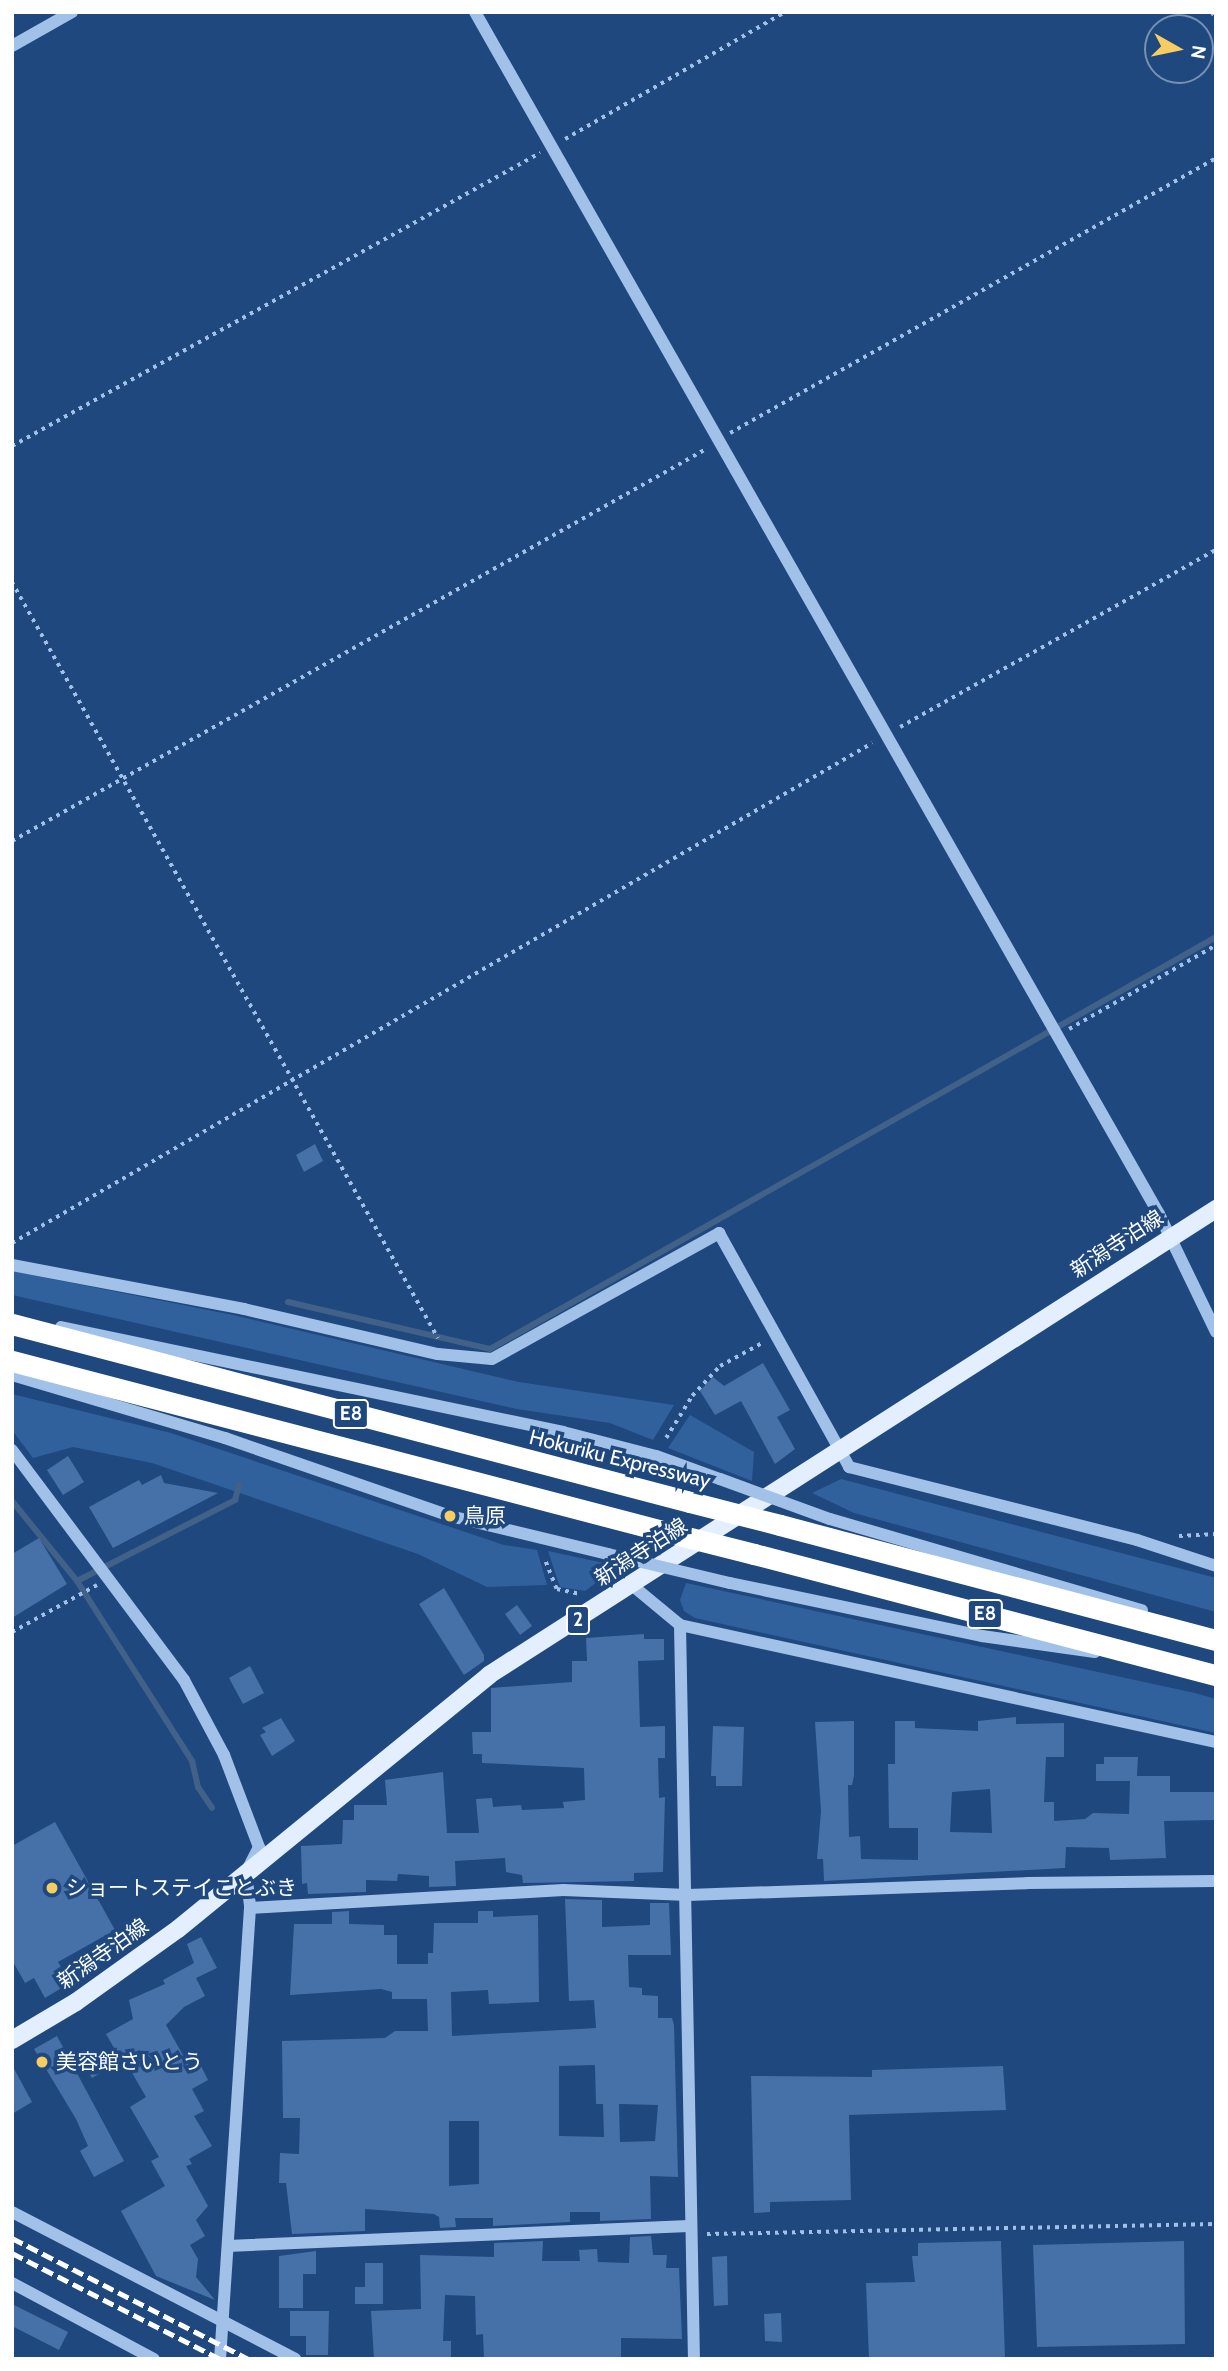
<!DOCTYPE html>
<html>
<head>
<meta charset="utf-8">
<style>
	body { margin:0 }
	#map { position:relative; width:1228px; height:2371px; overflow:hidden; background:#1e487e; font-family:Cabin,"Noto Sans JP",sans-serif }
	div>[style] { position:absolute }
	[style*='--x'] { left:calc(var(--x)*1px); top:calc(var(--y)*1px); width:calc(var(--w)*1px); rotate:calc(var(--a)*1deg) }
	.green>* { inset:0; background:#30619d }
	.stream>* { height:6px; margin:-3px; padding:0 3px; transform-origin:3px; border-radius:3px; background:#426189 }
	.building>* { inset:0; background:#4671a8 }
	.path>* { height:3.5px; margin-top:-1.75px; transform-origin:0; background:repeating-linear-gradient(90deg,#a1c1e8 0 3.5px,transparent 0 8.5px) }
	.minor>* { height:12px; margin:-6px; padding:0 6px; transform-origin:6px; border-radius:6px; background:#a1c1e8 }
	.major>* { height:18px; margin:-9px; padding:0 9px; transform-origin:9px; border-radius:9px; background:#e3eefe }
	.highway>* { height:21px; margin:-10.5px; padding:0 10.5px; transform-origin:10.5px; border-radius:10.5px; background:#fff }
	.rail>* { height:5px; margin-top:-2.5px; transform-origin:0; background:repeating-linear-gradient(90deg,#fff 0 12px,transparent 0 17px) }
	.minor-bridge>* { height:12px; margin:-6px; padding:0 6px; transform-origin:6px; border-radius:6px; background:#a1c1e8 }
	.highway-bridge>* { height:21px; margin:-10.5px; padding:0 10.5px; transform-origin:10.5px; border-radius:10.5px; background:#fff }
	.dots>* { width:19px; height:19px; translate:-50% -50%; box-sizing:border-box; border:4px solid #1e487e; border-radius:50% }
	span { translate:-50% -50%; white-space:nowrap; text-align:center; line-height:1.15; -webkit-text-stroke:7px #1e487e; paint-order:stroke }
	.shield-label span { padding:2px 5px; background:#1e487e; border:2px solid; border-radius:5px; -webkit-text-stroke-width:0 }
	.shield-label { font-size:19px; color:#fff; font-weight:700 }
	.street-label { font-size:21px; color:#fff }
	.poi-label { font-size:21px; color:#fff }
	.left { translate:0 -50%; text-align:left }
	.frame { position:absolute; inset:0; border:14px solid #fff; pointer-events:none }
	.north { position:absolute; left:1144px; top:14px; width:70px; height:70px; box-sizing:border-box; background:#1e487e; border:2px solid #7891b2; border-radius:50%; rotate:99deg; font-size:19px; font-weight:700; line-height:28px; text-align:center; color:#fff }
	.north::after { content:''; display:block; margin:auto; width:24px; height:32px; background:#f7cc60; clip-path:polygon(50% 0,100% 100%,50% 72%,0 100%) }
</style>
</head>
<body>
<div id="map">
	<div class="green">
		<i style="clip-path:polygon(12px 1271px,233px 1315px,519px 1382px,674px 1405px,653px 1440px,610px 1423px,517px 1409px,12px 1295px)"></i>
		<i style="clip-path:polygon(12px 1394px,171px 1433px,504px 1545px,537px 1550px,547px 1585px,487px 1587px,418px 1554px,152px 1463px,73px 1447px,33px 1458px,12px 1430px)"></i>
		<i style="clip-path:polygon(690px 1415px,754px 1452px,752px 1481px,668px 1448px)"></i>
		<i style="clip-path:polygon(841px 1479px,1216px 1578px,1216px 1612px,854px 1513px,812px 1493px)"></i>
		<i style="clip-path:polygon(548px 1551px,618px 1566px,585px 1591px,560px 1587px)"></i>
		<i style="clip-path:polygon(686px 1583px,1195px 1693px,1216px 1699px,1216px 1733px,695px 1618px,684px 1611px,680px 1600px)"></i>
	</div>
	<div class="stream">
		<i style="--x:288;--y:1302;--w:207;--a:13.1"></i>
		<i style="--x:490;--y:1349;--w:835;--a:-29.57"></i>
		<i style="--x:12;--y:1501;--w:103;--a:50.9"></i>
		<i style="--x:77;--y:1581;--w:214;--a:57.4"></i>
		<i style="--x:192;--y:1761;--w:27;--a:77"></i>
		<i style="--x:198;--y:1787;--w:25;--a:56"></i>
		<i style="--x:77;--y:1581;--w:178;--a:-27.1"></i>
		<i style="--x:235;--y:1500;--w:16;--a:-75"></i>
	</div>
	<div class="building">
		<i style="clip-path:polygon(315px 1144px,323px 1161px,304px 1172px,296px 1155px)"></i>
		<i style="clip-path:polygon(763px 1363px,790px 1410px,777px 1417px,795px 1449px,775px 1464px,741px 1401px,715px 1415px,700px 1391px,713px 1377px,724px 1386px)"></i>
		<i style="clip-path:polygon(68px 1456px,84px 1482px,63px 1495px,47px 1470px)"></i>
		<i style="clip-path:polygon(161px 1475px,164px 1483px,218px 1493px,113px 1548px,89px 1507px,139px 1480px,142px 1485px)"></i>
		<i style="clip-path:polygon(39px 1538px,67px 1584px,12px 1618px,12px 1554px)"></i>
		<i style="clip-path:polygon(444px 1588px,484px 1655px,484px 1661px,464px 1675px,419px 1604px)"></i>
		<i style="clip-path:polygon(517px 1605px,532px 1626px,520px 1635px,505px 1614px)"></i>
		<i style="clip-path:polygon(644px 1634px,644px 1639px,664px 1639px,664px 1660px,638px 1661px,640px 1727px,665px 1726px,665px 1758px,658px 1758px,659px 1798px,665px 1797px,663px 1872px,634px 1873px,634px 1881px,523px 1883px,522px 1875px,506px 1872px,505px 1858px,455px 1861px,456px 1886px,429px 1887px,429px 1876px,398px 1874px,397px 1881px,366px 1880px,366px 1892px,308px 1894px,307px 1883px,302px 1884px,301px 1846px,342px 1844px,343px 1820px,354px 1820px,354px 1805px,387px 1805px,385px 1780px,443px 1772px,447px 1833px,479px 1833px,476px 1799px,492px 1798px,493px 1807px,521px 1805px,522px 1810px,564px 1808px,563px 1802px,585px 1800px,584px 1768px,482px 1763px,482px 1754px,473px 1754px,472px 1732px,491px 1732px,491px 1688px,572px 1682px,572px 1661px,587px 1661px,586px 1638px)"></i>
		<i style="clip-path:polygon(250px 1666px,264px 1693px,243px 1704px,229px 1678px)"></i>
		<i style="clip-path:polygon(evenodd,1016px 1717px,1016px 1724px,1064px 1723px,1064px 1757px,1046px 1757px,1044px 1802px,1054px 1802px,1054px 1821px,1085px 1819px,1093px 1813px,1129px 1814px,1130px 1781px,1096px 1781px,1096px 1764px,1104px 1764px,1104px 1757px,1138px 1757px,1137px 1776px,1170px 1776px,1170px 1792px,1216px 1792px,1216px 1820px,1164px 1821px,1166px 1858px,1110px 1860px,1109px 1848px,1066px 1847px,1065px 1868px,824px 1881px,823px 1859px,817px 1859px,821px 1811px,815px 1722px,854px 1721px,854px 1776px,852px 1785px,848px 1785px,849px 1837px,860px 1836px,861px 1859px,918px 1860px,918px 1828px,889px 1828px,888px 1764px,895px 1764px,895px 1721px,915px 1721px,915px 1728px,978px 1731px,978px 1721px,1016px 1717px,990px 1789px,992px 1833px,950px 1832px,952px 1792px,990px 1789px)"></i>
		<i style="clip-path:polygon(281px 1718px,295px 1741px,272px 1756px,260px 1735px,266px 1732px,262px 1728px)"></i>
		<i style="clip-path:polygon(713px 1726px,744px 1727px,742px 1786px,716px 1786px,716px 1776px,711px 1776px)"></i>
		<i style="clip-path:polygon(55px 1822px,115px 1930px,58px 1962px,70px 1983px,45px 1998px,34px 1978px,25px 1983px,12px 1960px,12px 1846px)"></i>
		<i style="clip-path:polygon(evenodd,565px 1899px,602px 1900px,602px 1927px,650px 1925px,650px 1903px,669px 1903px,671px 1955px,628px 1955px,629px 1987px,642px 1988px,642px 1995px,658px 1996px,658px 2018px,672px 2018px,674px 2025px,678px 2177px,650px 2176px,651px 2219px,600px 2221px,600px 2212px,570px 2212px,570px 2222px,493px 2226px,493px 2218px,455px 2218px,456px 2227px,440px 2228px,439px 2217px,434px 2214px,365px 2209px,365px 2231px,292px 2234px,286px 2183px,279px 2183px,280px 2153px,299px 2154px,300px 2118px,283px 2118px,282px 2041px,385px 2038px,395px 2031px,428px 2031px,427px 1999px,392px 1999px,392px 1992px,381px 1989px,290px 1995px,294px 1924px,332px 1924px,332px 1912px,349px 1911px,349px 1924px,384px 1925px,384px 1935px,397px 1935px,397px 1964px,428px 1964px,428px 1953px,433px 1953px,434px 1923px,478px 1923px,478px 1911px,493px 1911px,493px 1917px,538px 1915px,539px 2002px,489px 2004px,488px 1990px,451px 1992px,452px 2036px,596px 2028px,594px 2000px,569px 2001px,565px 1899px,595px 2065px,596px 2104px,603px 2104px,604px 2137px,559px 2136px,559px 2066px,595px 2065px,565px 1899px,619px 2104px,658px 2105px,655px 2141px,620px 2142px,619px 2104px,565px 1899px,449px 2121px,479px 2121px,479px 2184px,449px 2186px,449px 2121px)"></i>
		<i style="clip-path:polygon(201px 1937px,217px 1968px,196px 1978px,205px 1996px,184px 2007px,166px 2025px,192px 2071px,201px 2066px,208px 2080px,192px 2089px,204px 2111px,194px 2116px,212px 2146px,189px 2159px,192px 2164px,186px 2166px,208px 2206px,196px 2220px,205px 2236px,190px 2245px,198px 2259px,196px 2277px,215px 2300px,156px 2276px,121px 2211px,165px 2186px,151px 2161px,159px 2157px,130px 2107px,146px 2097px,124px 2059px,92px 2078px,85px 2066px,114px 2048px,106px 2034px,133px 2019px,129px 2000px,165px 1984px,163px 1980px,194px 1963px,187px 1944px)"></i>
		<i style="clip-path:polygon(57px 2036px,124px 2161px,94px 2177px,80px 2151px,88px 2146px,76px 2119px,34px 2049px)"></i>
		<i style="clip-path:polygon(12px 2065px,32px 2102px,12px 2114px)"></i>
		<i style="clip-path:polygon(1003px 2066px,1006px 2110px,849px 2115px,851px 2200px,770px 2202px,770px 2212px,754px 2213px,751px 2076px,872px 2077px,872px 2070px)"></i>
		<i style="clip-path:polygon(651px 2236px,653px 2255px,667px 2255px,666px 2268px,679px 2268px,682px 2339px,621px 2338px,621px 2359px,484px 2359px,483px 2334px,476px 2335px,475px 2296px,445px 2295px,443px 2341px,451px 2341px,451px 2358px,374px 2359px,371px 2311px,421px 2309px,420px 2255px,494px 2257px,494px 2243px,543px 2241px,542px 2261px,580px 2261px,579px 2250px,597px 2249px,598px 2262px,629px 2263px,630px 2237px)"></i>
		<i style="clip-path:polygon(1001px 2241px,1005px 2359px,869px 2359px,866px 2283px,915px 2282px,912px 2256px,918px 2256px,918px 2243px)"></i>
		<i style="clip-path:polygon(1184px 2241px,1185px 2344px,1037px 2347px,1033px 2245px)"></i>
		<i style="clip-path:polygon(316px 2251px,316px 2274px,303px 2274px,303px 2308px,279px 2308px,279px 2256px)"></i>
		<i style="clip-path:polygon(727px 2256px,728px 2305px,714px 2306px,712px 2257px)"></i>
		<i style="clip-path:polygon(365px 2263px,383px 2263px,383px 2304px,355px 2304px,355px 2287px,365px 2287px)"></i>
		<i style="clip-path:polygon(12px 2304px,68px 2332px,59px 2350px,12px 2326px)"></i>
		<i style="clip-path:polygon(290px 2311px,329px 2311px,328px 2355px,306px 2355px,306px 2336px,290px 2336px)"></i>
		<i style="clip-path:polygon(781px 2313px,782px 2342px,765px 2341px,764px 2314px)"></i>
	</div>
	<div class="path">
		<i style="--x:1212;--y:12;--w:8;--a:60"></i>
		<i style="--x:565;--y:139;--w:254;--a:-30"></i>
		<i style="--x:730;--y:433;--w:558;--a:-29.5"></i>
		<i style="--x:12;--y:446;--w:604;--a:-29.03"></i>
		<i style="--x:12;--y:582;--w:868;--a:60.6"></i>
		<i style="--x:900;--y:727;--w:362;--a:-29.3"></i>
		<i style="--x:12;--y:841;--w:797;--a:-29.46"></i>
		<i style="--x:1069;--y:1029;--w:169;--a:-29.7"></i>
		<i style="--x:12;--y:1243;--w:995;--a:-30.17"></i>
		<i style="--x:666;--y:1438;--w:49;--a:-58.2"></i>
		<i style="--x:692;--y:1396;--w:41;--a:-47"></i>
		<i style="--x:720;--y:1366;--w:50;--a:-28.6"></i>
		<i style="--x:1179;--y:1536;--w:37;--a:-3"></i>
		<i style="--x:546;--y:1562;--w:29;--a:68"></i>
		<i style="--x:557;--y:1589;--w:25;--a:12"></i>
		<i style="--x:12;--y:1632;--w:97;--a:-28.9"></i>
		<i style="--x:707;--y:2234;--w:509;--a:-1.13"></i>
	</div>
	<div class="minor">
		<i style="--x:475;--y:12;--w:1383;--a:60.36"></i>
		<i style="--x:1159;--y:1214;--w:131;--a:64.2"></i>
		<i style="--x:12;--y:46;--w:69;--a:-29.5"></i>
		<i style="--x:12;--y:1265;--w:236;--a:10.7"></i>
		<i style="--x:244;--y:1309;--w:199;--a:13.1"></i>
		<i style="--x:438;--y:1354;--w:54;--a:5.3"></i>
		<i style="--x:492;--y:1359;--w:260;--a:-29"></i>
		<i style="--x:719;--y:1233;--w:268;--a:60.9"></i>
		<i style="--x:849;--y:1467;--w:297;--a:14.2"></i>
		<i style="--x:1137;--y:1540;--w:83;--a:18.2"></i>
		<i style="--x:61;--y:1327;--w:513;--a:11.81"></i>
		<i style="--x:563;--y:1432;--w:96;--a:14.5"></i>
		<i style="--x:656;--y:1456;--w:68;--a:19.8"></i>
		<i style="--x:12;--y:1375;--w:222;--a:16.5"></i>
		<i style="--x:225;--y:1438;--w:238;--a:19.1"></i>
		<i style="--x:450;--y:1516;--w:163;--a:13.5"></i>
		<i style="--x:12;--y:1450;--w:287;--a:53.2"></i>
		<i style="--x:184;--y:1680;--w:85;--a:61.9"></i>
		<i style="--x:224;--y:1755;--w:98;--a:69.2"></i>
		<i style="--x:259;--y:1847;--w:29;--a:117"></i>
		<i style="--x:246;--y:1873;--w:35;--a:83"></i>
		<i style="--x:250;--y:1908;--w:452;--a:93.8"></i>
		<i style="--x:830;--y:1519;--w:325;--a:16.3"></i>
		<i style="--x:730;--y:1583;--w:258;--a:11.9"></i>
		<i style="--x:982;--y:1636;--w:114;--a:8.1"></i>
		<i style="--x:633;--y:1586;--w:61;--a:39.7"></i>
		<i style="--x:680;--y:1625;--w:734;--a:88.91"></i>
		<i style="--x:680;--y:1625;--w:549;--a:12.31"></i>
		<i style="--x:250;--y:1908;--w:314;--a:-3.3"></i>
		<i style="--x:563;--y:1890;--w:125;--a:2.3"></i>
		<i style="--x:688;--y:1895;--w:339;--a:-2"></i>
		<i style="--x:1027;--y:1883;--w:189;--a:-0.6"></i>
		<i style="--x:12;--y:2212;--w:319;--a:27.4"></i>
		<i style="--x:228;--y:2246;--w:461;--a:-2.5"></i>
		<i style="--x:12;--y:2283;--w:161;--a:28.2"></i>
	</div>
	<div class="major">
		<i style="--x:12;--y:2040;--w:74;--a:-30.7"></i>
		<i style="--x:76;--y:2002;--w:125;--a:-35.6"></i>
		<i style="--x:178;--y:1929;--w:402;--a:-39.2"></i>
		<i style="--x:489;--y:1675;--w:864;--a:-32.66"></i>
	</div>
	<div class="highway">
		<i style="--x:12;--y:1324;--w:701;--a:14.71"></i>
		<i style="--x:12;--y:1361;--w:669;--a:14.64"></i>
		<i style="--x:780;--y:1525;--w:451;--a:14.8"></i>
		<i style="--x:754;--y:1554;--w:478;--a:14.7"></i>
	</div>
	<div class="rail">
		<i style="--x:12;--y:2238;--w:265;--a:27.1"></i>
		<i style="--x:12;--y:2253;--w:233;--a:27"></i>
	</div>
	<div class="minor-bridge">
		<i style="--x:720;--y:1479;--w:117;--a:20"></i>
		<i style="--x:608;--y:1554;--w:125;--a:13.4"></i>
	</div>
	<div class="highway-bridge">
		<i style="--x:690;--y:1502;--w:93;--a:14.3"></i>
		<i style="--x:659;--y:1530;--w:98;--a:14.2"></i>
	</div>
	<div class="dots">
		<i style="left:450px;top:1516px;background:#f7cc60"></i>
		<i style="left:52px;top:1888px;background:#f7cc60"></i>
		<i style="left:42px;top:2062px;background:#f7cc60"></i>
	</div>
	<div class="shield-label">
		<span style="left:351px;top:1414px">E8</span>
		<span style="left:985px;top:1614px">E8</span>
		<span style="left:578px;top:1620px">2</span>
	</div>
	<div class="street-label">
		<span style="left:1117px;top:1244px;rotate:-33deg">新潟寺泊線</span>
		<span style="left:620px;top:1459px;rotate:14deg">Hokuriku Expressway</span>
		<span style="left:641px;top:1552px;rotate:-33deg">新潟寺泊線</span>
		<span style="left:103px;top:1954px;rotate:-35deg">新潟寺泊線</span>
	</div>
	<div class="poi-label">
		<span class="left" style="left:464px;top:1516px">鳥原</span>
		<span class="left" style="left:66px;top:1888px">ショートステイことぶき</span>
		<span class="left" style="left:56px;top:2062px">美容館さいとう</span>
	</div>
	<div class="frame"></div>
	<div class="north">N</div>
</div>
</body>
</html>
